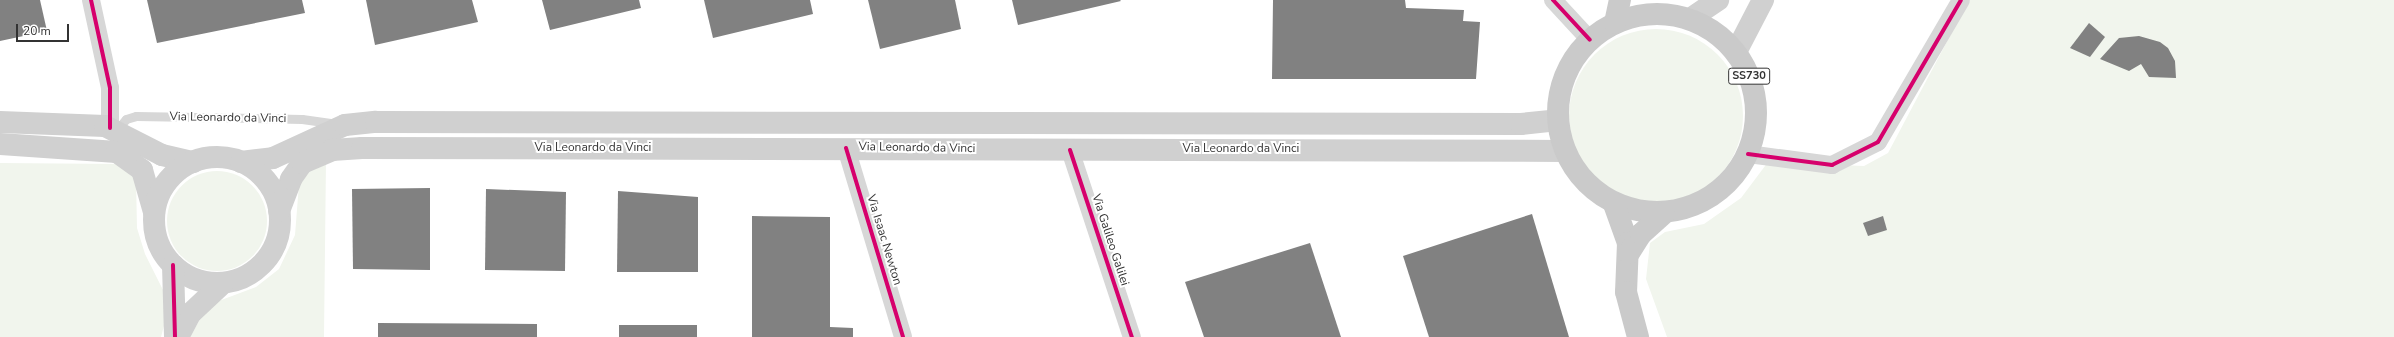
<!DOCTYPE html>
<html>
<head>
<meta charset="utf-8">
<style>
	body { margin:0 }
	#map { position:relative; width:2394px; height:337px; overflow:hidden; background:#fff; font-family:"Nunito Sans",sans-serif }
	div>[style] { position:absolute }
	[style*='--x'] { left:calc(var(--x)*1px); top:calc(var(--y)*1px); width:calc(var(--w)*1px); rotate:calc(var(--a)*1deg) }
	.green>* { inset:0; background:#f1f5ed }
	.round { border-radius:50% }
	.building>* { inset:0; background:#818181 }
	.lane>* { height:9px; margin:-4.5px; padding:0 4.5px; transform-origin:4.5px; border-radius:4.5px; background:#d7d7d7 }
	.street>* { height:18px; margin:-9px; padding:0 9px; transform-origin:9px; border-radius:9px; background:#d7d7d7 }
	.secondary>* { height:22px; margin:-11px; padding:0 11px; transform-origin:11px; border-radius:11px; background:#d0d0d0 }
	.secondary>.ring { margin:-11px; padding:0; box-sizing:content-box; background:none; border:22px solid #d0d0d0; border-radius:50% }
	.primary>* { height:22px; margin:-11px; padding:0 11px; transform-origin:11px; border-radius:11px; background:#cacaca }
	.primary>.ring { margin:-11px; padding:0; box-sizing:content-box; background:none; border:22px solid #cacaca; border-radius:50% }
	.cycleway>* { height:4px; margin:-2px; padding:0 2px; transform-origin:2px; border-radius:2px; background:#d6006c }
	span { translate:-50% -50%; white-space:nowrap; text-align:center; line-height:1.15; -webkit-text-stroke:4px #fff; paint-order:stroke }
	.shield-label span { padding:1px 3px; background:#fff; border:1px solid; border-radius:3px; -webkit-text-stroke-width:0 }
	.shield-label { font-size:11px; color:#333; font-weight:700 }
	.street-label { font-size:12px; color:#333 }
	.scale { position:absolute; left:16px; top:24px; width:53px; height:18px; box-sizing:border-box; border:2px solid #333; border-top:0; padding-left:5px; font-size:12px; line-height:14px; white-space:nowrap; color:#333; -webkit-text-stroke:3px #fff; paint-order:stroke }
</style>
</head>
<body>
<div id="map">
	<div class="green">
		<i style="clip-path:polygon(1969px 0,2394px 0,2394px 337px,1667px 337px,1646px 279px,1650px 243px,1665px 232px,1704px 224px,1741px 198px,1768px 162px,1864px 166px,1888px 153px)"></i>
		<i class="round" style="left:1569px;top:29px;width:174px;height:174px"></i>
		<i style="clip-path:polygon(326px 161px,324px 337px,190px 337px,208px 305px,256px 287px,279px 269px,295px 235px,299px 184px,310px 167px)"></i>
		<i style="clip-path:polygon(0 163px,119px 164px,136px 180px,137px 228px,145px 254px,163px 290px,165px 322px,161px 337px,0 337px)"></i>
		<i class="round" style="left:167px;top:171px;width:100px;height:100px"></i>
	</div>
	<div class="building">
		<i style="clip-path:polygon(0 0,40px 0,47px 31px,0 41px)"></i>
		<i style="clip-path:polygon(147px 0,302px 0,305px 13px,157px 43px)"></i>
		<i style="clip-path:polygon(366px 0,472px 0,478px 22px,375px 45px)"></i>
		<i style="clip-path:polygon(542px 0,639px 0,641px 8px,550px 30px)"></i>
		<i style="clip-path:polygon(704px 0,810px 0,813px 14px,713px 38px)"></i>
		<i style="clip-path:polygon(868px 0,955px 0,961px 29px,880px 49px)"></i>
		<i style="clip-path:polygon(1012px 0,1120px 0,1121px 1px,1018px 25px)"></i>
		<i style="clip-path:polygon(1273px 0,1405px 0,1406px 8px,1464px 10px,1463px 21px,1480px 22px,1476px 79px,1272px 79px)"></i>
		<i style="clip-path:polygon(2089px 23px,2105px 37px,2090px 57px,2070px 48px)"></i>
		<i style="clip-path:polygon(2139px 36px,2160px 42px,2168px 48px,2175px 61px,2176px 78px,2149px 77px,2141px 64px,2129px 71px,2100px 59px,2119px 38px)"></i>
		<i style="clip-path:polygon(430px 188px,430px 270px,353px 269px,352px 189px)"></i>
		<i style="clip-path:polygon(486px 189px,566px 192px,565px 271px,485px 270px)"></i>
		<i style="clip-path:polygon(618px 191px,698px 197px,698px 272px,617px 272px)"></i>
		<i style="clip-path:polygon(1532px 214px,1569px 337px,1429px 337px,1403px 256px)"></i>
		<i style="clip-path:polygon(752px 216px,830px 217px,830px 327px,853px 328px,853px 337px,752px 337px)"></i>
		<i style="clip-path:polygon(1883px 216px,1887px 230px,1868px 236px,1863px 223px)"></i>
		<i style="clip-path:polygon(1310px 243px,1341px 337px,1204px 337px,1185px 282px)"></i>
		<i style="clip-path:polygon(378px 323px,537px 324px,537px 337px,378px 337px)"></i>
		<i style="clip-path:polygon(619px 325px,697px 325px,697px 337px,619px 337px)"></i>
	</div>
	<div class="lane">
		<i style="--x:117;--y:130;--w:14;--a:-51"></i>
		<i style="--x:126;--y:119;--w:10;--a:-17"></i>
		<i style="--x:136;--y:116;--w:166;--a:1"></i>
		<i style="--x:302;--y:119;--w:34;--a:8"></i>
	</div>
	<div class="street">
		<i style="--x:91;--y:0;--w:90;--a:77.8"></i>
		<i style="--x:110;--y:88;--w:40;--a:90"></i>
		<i style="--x:1553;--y:0;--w:54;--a:47.2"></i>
		<i style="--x:846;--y:148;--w:197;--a:73.2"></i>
		<i style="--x:1070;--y:150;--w:197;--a:71.7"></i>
		<i style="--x:1748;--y:154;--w:85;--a:7.5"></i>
		<i style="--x:1832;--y:165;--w:51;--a:-26.6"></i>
		<i style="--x:1878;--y:142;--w:164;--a:-59.7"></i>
	</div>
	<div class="secondary">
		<i style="--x:1690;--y:19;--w:34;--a:-34"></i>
		<i style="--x:1736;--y:52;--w:59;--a:-62.6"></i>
		<i style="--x:0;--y:122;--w:105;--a:2.2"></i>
		<i style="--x:105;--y:126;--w:64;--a:27"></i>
		<i style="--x:162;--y:155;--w:32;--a:13"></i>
		<i style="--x:0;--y:144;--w:117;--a:3.9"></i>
		<i style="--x:117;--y:152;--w:31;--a:36"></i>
		<i style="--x:142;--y:170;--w:44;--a:74.1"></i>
		<i class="ring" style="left:154px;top:157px;width:104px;height:104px"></i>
		<i style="--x:241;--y:162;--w:32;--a:-7"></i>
		<i style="--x:273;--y:158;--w:79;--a:-24.6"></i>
		<i style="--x:345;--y:125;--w:31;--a:-6"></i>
		<i style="--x:376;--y:122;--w:1145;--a:0.1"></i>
		<i style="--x:1521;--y:124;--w:37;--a:-6"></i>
		<i style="--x:279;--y:211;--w:34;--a:-69"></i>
		<i style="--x:291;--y:179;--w:19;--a:-55"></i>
		<i style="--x:302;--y:163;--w:33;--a:-23"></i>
		<i style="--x:332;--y:150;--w:30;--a:-4"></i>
		<i style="--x:362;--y:148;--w:1203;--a:0.14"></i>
		<i style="--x:173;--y:265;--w:72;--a:88.4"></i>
		<i style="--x:178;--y:337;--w:27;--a:-62"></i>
		<i style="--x:191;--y:313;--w:44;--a:-43.2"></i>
	</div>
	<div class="primary">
		<i class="ring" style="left:1558px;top:14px;width:176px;height:176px"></i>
		<i style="--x:1615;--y:23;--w:24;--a:-78"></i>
		<i style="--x:1614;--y:204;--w:41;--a:70.3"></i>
		<i style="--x:1628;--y:243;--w:49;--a:92.3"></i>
		<i style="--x:1626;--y:292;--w:47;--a:75.1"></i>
		<i style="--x:1629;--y:253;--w:22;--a:-58"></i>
		<i style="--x:1641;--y:234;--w:31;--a:-42"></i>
	</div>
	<div class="cycleway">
		<i style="--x:91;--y:0;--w:90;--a:77.8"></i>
		<i style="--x:110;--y:88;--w:40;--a:90"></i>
		<i style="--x:1553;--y:0;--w:54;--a:47.2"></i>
		<i style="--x:846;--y:148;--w:197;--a:73.2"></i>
		<i style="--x:1070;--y:150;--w:197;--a:71.7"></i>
		<i style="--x:1748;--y:154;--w:85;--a:7.5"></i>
		<i style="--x:1832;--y:165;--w:51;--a:-26.6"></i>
		<i style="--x:1878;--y:142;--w:164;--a:-59.7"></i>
		<i style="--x:173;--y:265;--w:72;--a:88.4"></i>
	</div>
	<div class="shield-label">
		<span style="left:1749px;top:76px">SS730</span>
	</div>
	<div class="street-label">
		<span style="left:228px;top:118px;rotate:1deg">Via Leonardo da Vinci</span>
		<span style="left:593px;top:148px">Via Leonardo da Vinci</span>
		<span style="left:917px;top:148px;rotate:1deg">Via Leonardo da Vinci</span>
		<span style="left:1241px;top:149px">Via Leonardo da Vinci</span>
		<span style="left:884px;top:240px;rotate:73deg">Via Isaac Newton</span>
		<span style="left:1110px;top:240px;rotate:72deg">Via Galileo Galilei</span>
	</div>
	<div class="scale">20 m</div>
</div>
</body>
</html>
